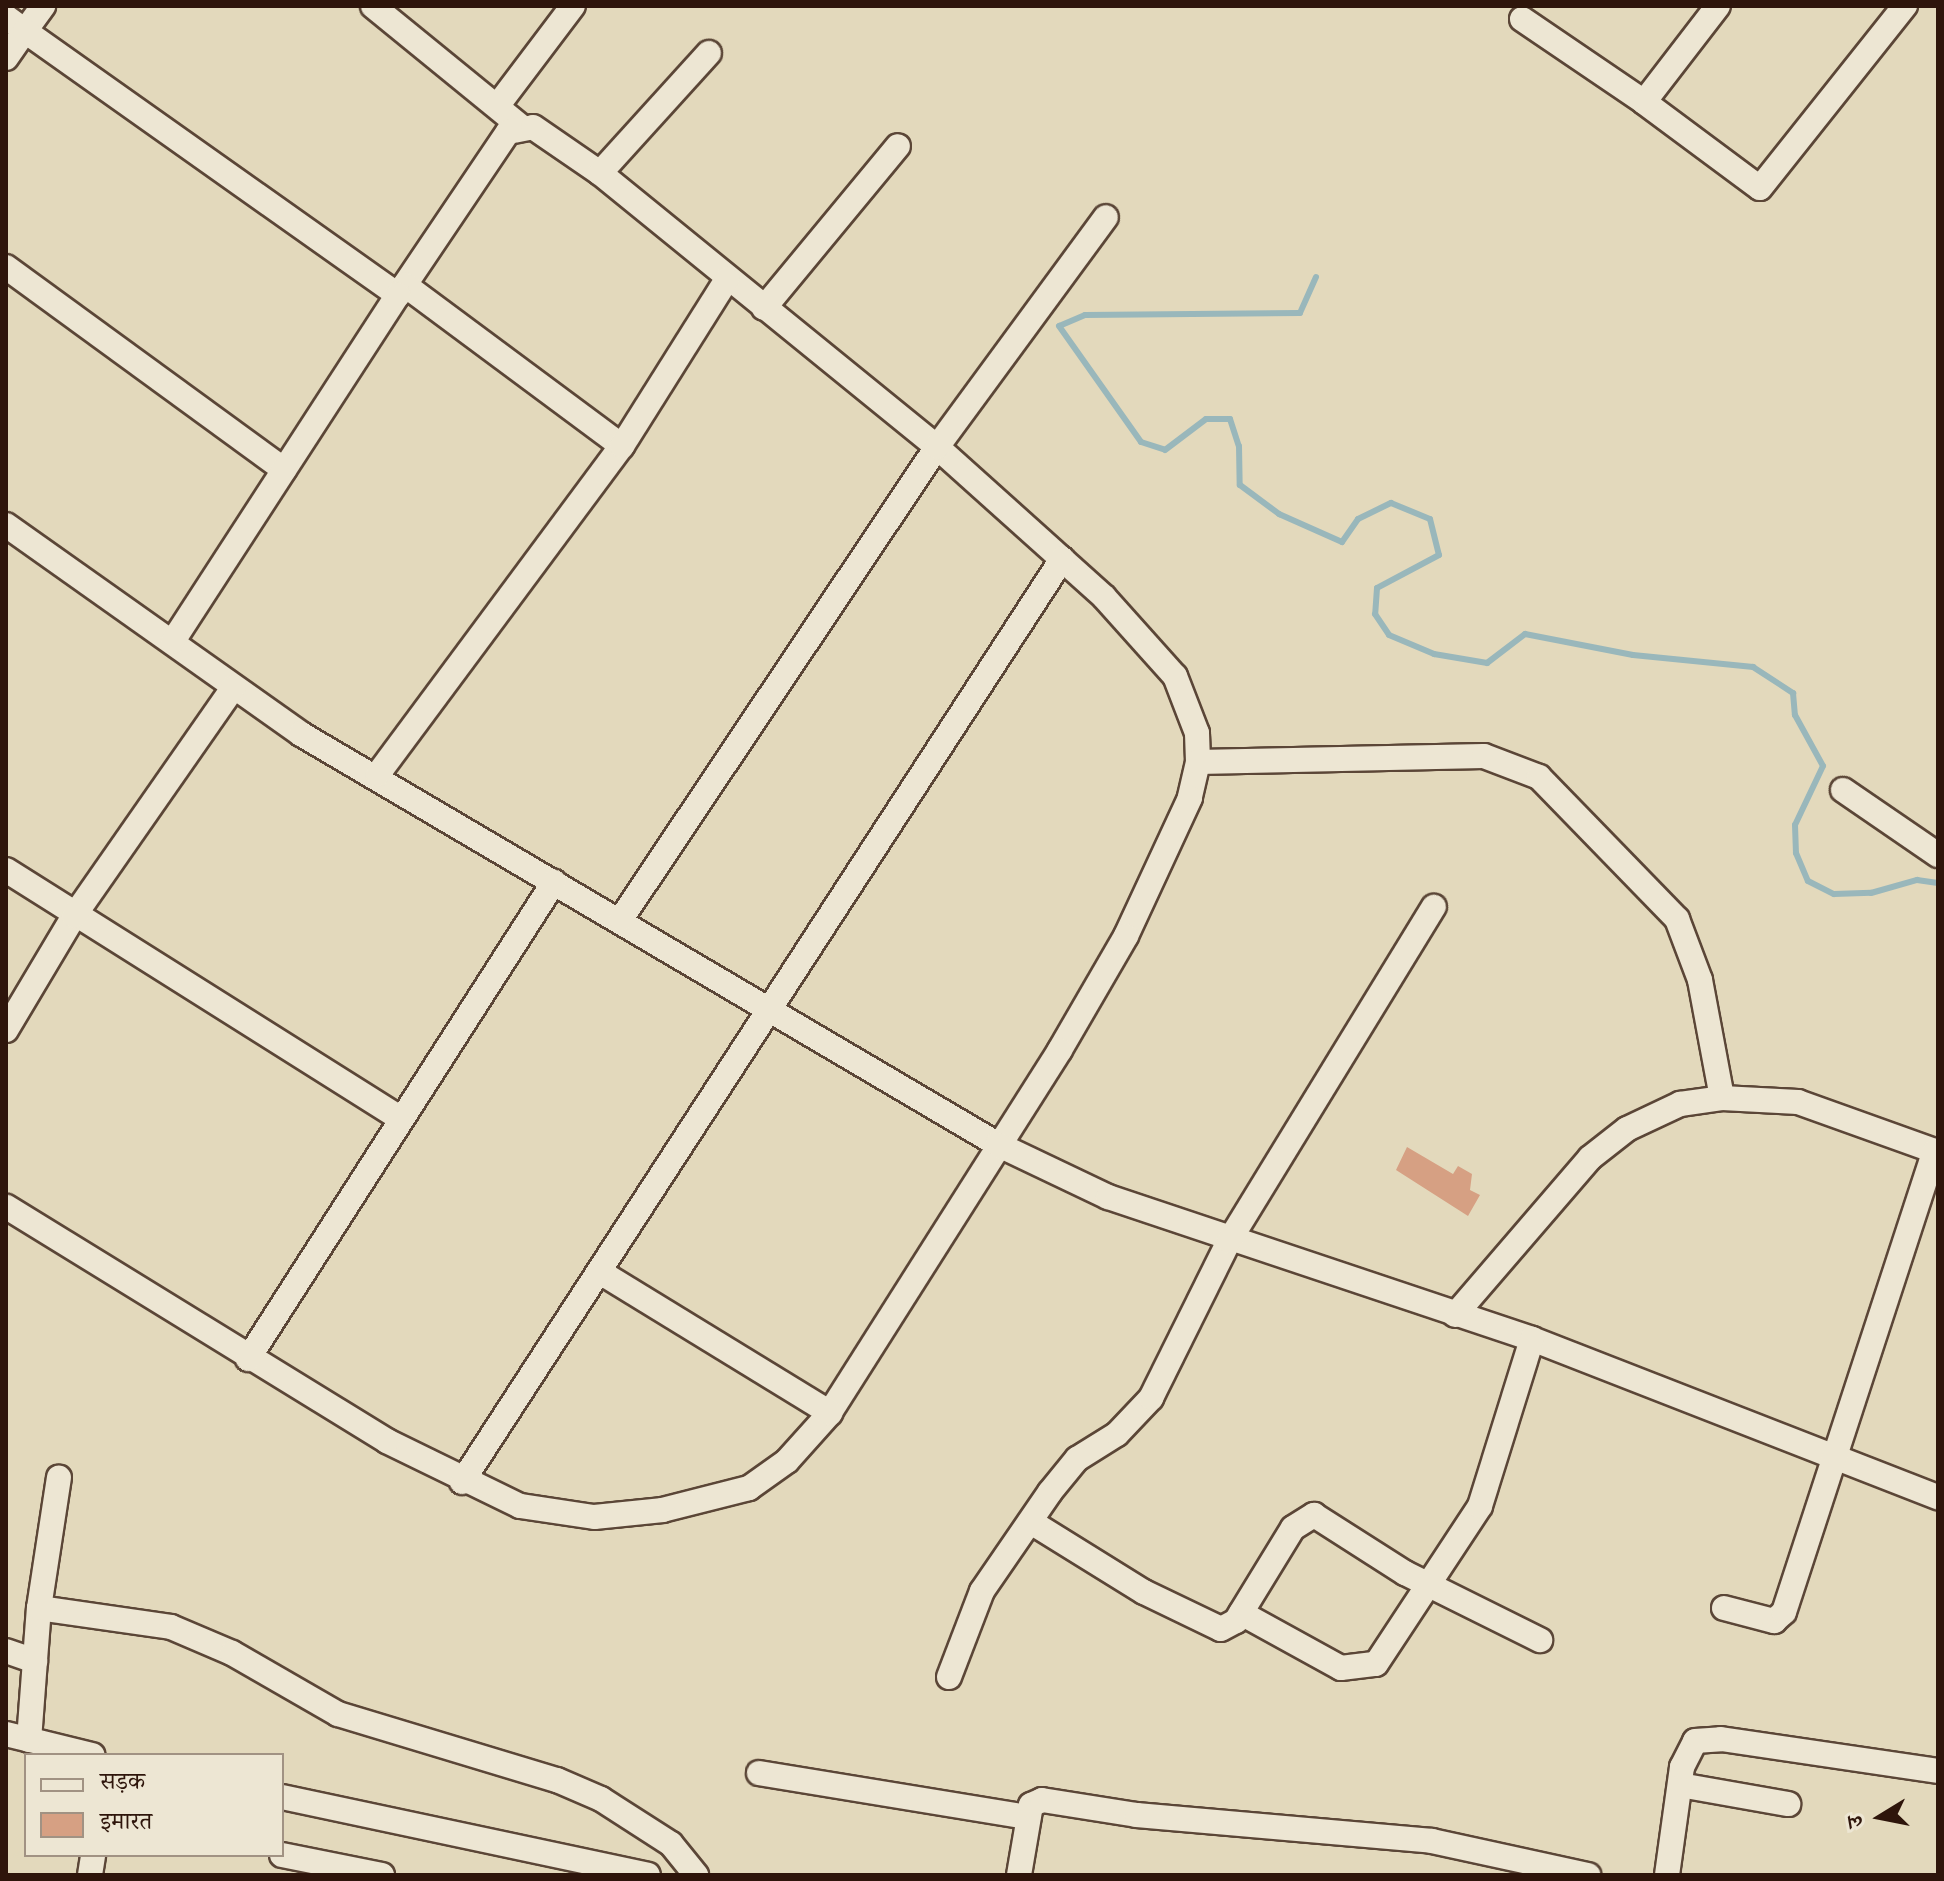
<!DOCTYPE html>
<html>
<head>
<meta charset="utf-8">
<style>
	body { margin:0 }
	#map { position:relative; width:1944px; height:1881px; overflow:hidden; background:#e3d9bc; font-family:"Libre Bodoni","Noto Serif Devanagari",serif }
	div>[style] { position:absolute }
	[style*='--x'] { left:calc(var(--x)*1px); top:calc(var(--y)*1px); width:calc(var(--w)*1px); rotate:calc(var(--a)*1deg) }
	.stream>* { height:6px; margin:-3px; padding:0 3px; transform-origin:3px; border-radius:3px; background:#99b7bb }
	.building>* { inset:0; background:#d6a083 }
	.roads { filter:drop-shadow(2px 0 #5b4637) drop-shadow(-2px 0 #5b4637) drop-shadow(0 2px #5b4637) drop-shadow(0 -2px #5b4637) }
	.minor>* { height:24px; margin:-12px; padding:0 12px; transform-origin:12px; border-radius:12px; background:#ede6d3 }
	span { translate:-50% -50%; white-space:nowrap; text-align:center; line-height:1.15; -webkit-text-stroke:7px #ede6d3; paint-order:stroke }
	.frame { position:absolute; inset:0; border:8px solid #2e150b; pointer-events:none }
	.legend { position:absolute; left:24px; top:1753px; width:260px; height:104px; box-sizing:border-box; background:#ede6d3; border:2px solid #a19283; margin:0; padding:10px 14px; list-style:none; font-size:24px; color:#2e150b }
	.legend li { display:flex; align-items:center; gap:16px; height:40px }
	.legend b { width:40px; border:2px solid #a19283 }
	.north { position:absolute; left:1840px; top:1777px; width:80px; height:80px; -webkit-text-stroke:6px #ede6d3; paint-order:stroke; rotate:260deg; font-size:22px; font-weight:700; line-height:32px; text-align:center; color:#2e150b }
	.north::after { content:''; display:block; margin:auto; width:28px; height:36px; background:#2e150b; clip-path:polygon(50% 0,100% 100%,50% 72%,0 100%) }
</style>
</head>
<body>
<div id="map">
	<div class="stream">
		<i style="--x:1316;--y:277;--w:39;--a:114"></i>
		<i style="--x:1300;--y:313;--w:215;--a:179.5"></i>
		<i style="--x:1085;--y:315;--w:28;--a:157"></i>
		<i style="--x:1059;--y:326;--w:142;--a:54.7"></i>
		<i style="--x:1141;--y:442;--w:25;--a:18"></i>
		<i style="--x:1165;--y:450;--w:51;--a:-37.1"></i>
		<i style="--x:1206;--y:419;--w:24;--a:0"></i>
		<i style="--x:1230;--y:419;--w:28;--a:72"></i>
		<i style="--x:1239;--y:446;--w:39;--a:89"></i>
		<i style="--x:1240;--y:485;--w:49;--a:36.6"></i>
		<i style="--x:1279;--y:514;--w:69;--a:24"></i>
		<i style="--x:1342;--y:542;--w:28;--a:-55"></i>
		<i style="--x:1358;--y:519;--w:37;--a:-26"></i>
		<i style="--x:1391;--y:503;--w:42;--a:22.3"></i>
		<i style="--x:1430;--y:519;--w:37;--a:76"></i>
		<i style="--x:1439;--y:555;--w:70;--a:152"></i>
		<i style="--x:1377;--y:588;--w:26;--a:94"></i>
		<i style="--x:1375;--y:614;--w:25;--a:56"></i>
		<i style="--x:1389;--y:635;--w:49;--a:22.9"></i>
		<i style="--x:1434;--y:654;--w:54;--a:9.6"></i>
		<i style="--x:1487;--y:663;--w:48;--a:-37.3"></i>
		<i style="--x:1525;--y:634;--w:110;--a:11"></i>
		<i style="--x:1633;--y:655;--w:121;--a:5.7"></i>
		<i style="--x:1753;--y:667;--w:48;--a:33"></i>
		<i style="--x:1793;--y:693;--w:22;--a:85"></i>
		<i style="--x:1795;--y:715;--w:58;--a:61.2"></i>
		<i style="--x:1823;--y:766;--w:65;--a:115.4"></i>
		<i style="--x:1795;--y:825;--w:28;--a:88"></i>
		<i style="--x:1796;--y:853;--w:30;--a:67"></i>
		<i style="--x:1808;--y:881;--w:29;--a:27"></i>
		<i style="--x:1834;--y:894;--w:37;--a:-2"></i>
		<i style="--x:1871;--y:893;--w:48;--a:-15.8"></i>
		<i style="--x:1917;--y:880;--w:21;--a:8"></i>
	</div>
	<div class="building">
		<i style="clip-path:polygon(1407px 1147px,1453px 1174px,1458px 1166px,1472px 1174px,1470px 1190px,1480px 1195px,1468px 1216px,1396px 1170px)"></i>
	</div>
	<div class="roads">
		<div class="minor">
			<i style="--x:373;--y:6;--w:188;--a:39.2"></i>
			<i style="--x:6;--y:17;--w:24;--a:36"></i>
			<i style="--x:25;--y:31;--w:31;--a:-54"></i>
			<i style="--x:1522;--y:19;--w:148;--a:34.2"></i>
			<i style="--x:1644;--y:102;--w:121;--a:-52.4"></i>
			<i style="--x:6;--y:58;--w:33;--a:-55"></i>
			<i style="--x:25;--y:31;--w:457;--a:35.3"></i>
			<i style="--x:398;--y:295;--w:197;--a:-56"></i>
			<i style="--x:508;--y:132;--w:25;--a:-11"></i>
			<i style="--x:533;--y:127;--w:81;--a:34.5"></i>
			<i style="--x:600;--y:173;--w:434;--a:39.1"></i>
			<i style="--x:937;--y:447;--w:224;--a:41.9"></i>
			<i style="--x:1104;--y:597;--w:106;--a:48.1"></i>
			<i style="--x:1175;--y:676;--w:61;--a:68.9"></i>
			<i style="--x:1197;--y:733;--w:29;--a:88"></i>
			<i style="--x:1198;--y:762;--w:37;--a:103"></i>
			<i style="--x:1190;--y:798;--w:152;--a:114.9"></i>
			<i style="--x:1126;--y:936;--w:132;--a:120.1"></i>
			<i style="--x:1060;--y:1050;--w:430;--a:122.4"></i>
			<i style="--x:830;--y:1413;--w:64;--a:131.9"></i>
			<i style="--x:787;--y:1461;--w:47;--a:144.6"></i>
			<i style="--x:749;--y:1488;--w:89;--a:165.7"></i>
			<i style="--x:663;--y:1510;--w:69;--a:174.2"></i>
			<i style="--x:594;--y:1517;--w:75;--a:-171.5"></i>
			<i style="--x:520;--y:1506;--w:148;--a:-154"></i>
			<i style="--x:387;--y:1441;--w:447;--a:-148.4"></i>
			<i style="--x:1644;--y:102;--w:144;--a:36.6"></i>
			<i style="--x:1760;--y:188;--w:233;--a:-51.5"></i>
			<i style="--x:498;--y:105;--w:124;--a:-52.9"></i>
			<i style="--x:600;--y:173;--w:162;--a:-47.8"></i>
			<i style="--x:6;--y:267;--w:344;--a:36.1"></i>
			<i style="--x:405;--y:285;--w:270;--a:36.6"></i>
			<i style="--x:764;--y:308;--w:210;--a:-50.4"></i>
			<i style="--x:6;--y:525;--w:362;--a:35.3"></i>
			<i style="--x:301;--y:734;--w:808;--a:30.5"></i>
			<i style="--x:997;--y:1144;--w:123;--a:25.5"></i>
			<i style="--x:1108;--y:1197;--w:447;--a:18.5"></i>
			<i style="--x:1532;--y:1339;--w:436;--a:21.3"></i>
			<i style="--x:173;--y:641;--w:413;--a:-57"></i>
			<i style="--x:1198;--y:762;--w:286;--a:-1.2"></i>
			<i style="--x:1484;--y:756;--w:59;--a:20.9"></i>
			<i style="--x:1539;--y:777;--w:198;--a:45.8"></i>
			<i style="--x:1677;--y:919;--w:65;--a:69.3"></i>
			<i style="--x:1700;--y:980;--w:120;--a:79.4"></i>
			<i style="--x:378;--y:774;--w:409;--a:-53.4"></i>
			<i style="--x:622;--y:446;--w:197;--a:-57.8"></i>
			<i style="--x:1843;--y:790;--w:115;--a:34.4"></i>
			<i style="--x:6;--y:870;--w:463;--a:32.2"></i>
			<i style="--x:621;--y:919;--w:568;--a:-56.2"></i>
			<i style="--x:937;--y:447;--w:285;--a:-53.7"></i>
			<i style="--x:6;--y:1030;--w:133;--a:-59.2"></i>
			<i style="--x:74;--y:916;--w:278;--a:-55.1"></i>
			<i style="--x:600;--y:1272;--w:270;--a:31.5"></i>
			<i style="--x:1455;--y:1315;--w:207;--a:-49.3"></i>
			<i style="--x:1590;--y:1158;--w:47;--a:-38.1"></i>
			<i style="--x:1627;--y:1129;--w:59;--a:-25.3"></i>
			<i style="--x:1680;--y:1104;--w:42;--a:-8.1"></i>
			<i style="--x:1722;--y:1098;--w:76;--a:3"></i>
			<i style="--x:1798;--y:1102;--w:149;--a:19.7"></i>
			<i style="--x:248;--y:1359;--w:567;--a:-57.32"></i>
			<i style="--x:462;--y:1482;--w:1101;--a:-56.97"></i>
			<i style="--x:1031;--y:1522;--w:133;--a:31.8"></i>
			<i style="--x:1144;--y:1592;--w:85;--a:25.7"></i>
			<i style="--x:1221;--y:1629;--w:17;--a:-28"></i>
			<i style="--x:1236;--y:1621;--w:109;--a:-58.5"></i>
			<i style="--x:1293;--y:1528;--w:25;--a:-32"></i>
			<i style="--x:1314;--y:1515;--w:108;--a:32.5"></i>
			<i style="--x:1405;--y:1573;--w:151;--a:26.4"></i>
			<i style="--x:39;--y:1608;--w:133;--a:8.2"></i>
			<i style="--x:171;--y:1627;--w:66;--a:23.1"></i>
			<i style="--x:232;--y:1653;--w:122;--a:29.9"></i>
			<i style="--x:338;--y:1714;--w:229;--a:16.8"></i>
			<i style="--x:557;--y:1780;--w:48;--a:23.4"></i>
			<i style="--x:601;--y:1799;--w:83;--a:32.7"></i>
			<i style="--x:671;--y:1844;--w:40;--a:51"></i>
			<i style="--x:1724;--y:1608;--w:52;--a:14.6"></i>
			<i style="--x:1774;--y:1621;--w:13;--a:-42"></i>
			<i style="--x:1784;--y:1612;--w:485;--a:-71.9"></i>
			<i style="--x:1241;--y:1613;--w:114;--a:28.8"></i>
			<i style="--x:1341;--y:1668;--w:35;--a:-7"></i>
			<i style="--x:1376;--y:1664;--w:189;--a:-56.6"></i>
			<i style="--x:1480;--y:1506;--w:175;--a:-72.7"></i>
			<i style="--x:6;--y:1651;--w:31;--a:19"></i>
			<i style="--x:949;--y:1677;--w:92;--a:-69"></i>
			<i style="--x:982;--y:1591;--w:120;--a:-55.5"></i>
			<i style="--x:1050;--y:1492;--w:43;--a:-50.7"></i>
			<i style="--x:1077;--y:1459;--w:47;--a:-32"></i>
			<i style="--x:1117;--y:1434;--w:50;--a:-46.6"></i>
			<i style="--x:1151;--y:1398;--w:175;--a:-63.6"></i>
			<i style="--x:1229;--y:1241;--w:392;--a:-58.5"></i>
			<i style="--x:6;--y:1734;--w:89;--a:13.7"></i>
			<i style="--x:29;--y:1740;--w:132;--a:-85.7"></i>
			<i style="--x:39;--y:1608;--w:132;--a:-81.3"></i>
			<i style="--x:759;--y:1773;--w:273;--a:9.3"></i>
			<i style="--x:1680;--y:1785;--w:110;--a:10"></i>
			<i style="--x:282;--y:1797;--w:374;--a:12"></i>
			<i style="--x:282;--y:1855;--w:102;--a:11.3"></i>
			<i style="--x:90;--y:1875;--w:20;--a:-81"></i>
			<i style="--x:1019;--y:1875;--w:71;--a:-80.3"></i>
			<i style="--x:1031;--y:1805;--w:12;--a:-24"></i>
			<i style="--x:1042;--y:1800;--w:96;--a:9"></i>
			<i style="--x:1137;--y:1815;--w:296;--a:5"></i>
			<i style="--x:1432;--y:1841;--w:160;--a:12.3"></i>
			<i style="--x:1667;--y:1875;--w:109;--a:-82.1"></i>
			<i style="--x:1682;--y:1767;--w:29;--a:-63"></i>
			<i style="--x:1695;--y:1741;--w:26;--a:-4"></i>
			<i style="--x:1721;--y:1739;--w:219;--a:8.4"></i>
		</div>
	</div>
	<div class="frame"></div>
	<ul class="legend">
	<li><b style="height:10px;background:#ede6d3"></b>सड़क</li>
	<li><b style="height:22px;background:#d6a083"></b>इमारत</li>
	</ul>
	<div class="north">उ</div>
</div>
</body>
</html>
